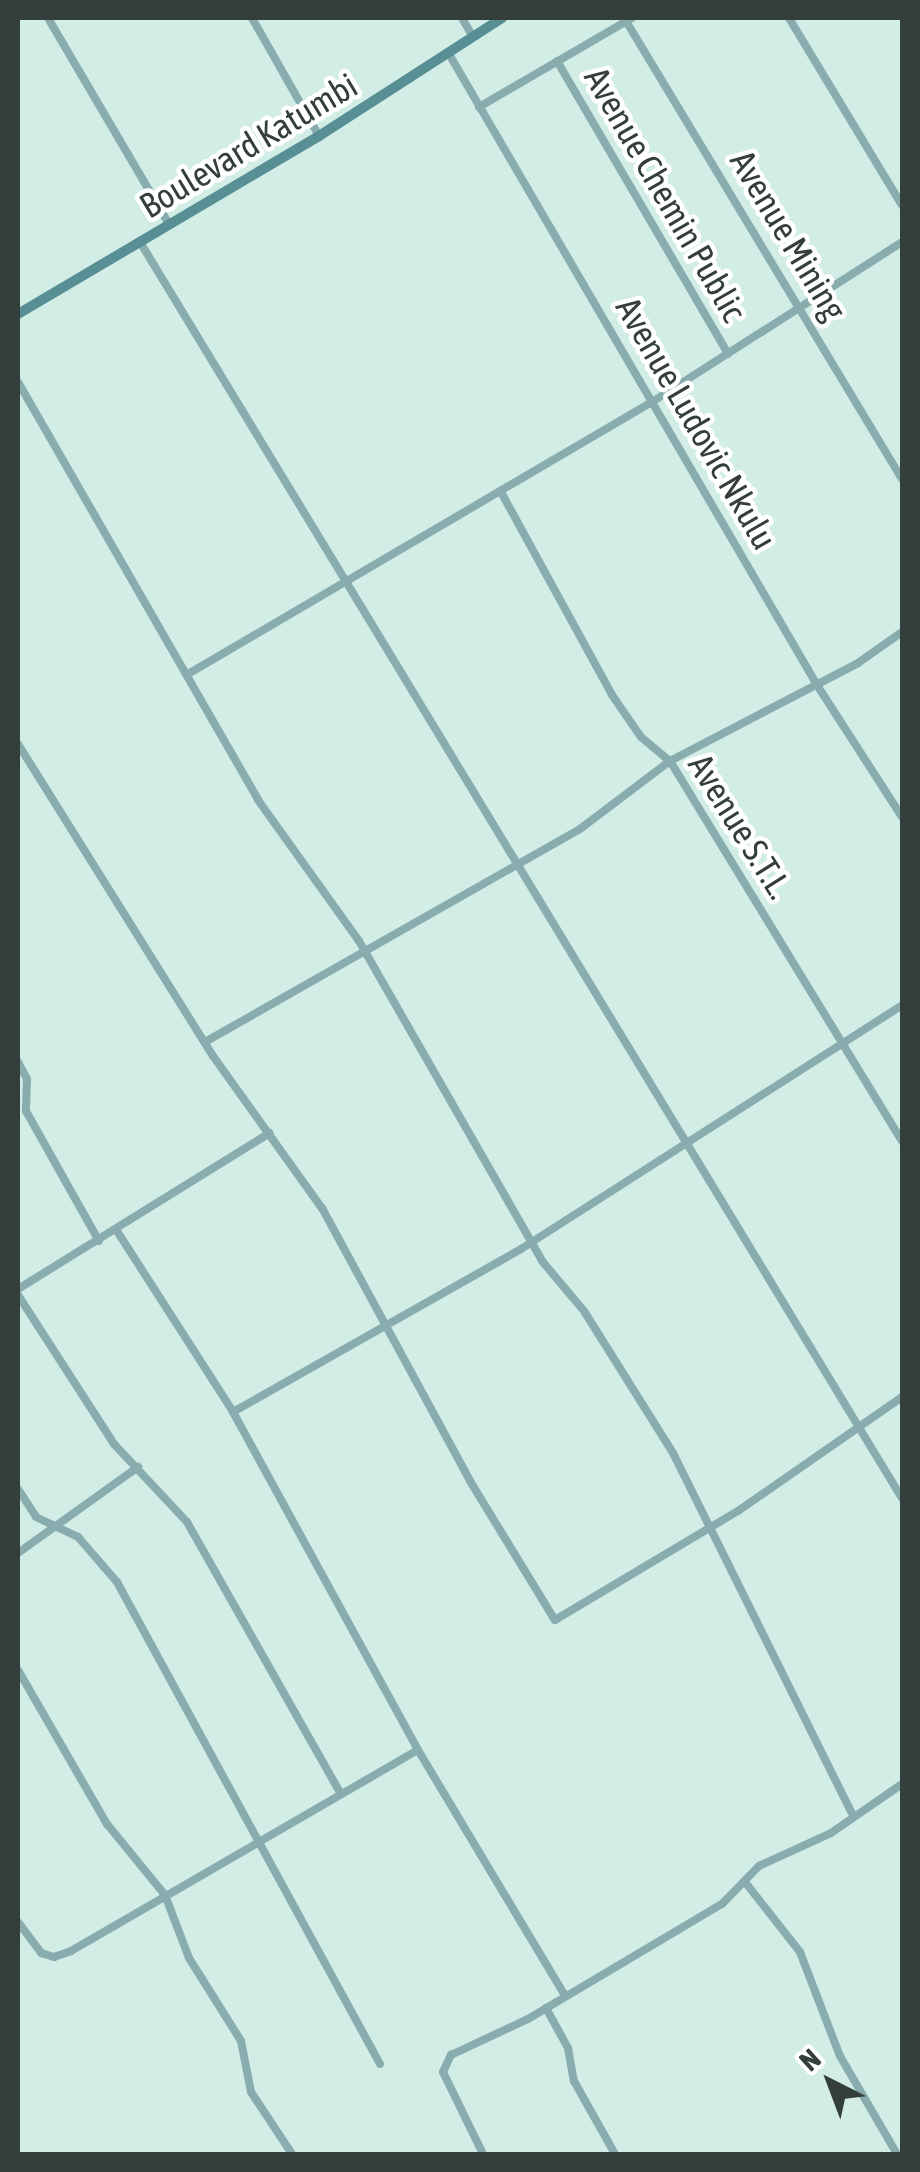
<!DOCTYPE html>
<html>
<head>
<meta charset="utf-8">
<style>
	body { margin:0 }
	#map { position:relative; width:920px; height:2172px; overflow:hidden; background:#d2ede6; font-family:"Asap Condensed",sans-serif }
	div>[style] { position:absolute }
	[style*='--x'] { left:calc(var(--x)*1px); top:calc(var(--y)*1px); width:calc(var(--w)*1px); rotate:calc(var(--a)*1deg) }
	.street>* { height:8px; margin:-4px; padding:0 4px; transform-origin:4px; border-radius:4px; background:#89acaf }
	.secondary>* { height:10px; margin:-5px; padding:0 5px; transform-origin:5px; border-radius:5px; background:#588f94 }
	span { translate:-50% -50%; white-space:nowrap; text-align:center; line-height:1.15; -webkit-text-stroke:9px #fff; paint-order:stroke }
	.street-label { font-size:35px; color:#343f3c }
	.frame { position:absolute; inset:0; border:20px solid #343f3c; pointer-events:none }
	.north { position:absolute; left:780px; top:2032px; width:100px; height:100px; -webkit-text-stroke:8px #fff; paint-order:stroke; rotate:318deg; font-size:28px; font-weight:700; line-height:40px; text-align:center; color:#343f3c }
	.north::after { content:''; display:block; margin:auto; width:35px; height:45px; background:#343f3c; clip-path:polygon(50% 0,100% 100%,50% 72%,0 100%) }
</style>
</head>
<body>
<div id="map">
	<div class="street">
		<i style="--x:48;--y:18;--w:239;--a:59.6"></i>
		<i style="--x:252;--y:18;--w:136;--a:60.4"></i>
		<i style="--x:462;--y:18;--w:22;--a:60"></i>
		<i style="--x:789;--y:18;--w:218;--a:58.9"></i>
		<i style="--x:626;--y:21;--w:535;--a:58.93"></i>
		<i style="--x:449;--y:54;--w:730;--a:59.75"></i>
		<i style="--x:817;--y:685;--w:157;--a:57.2"></i>
		<i style="--x:557;--y:61;--w:339;--a:59.7"></i>
		<i style="--x:479;--y:107;--w:177;--a:-30.2"></i>
		<i style="--x:140;--y:242;--w:1469;--a:58.76"></i>
		<i style="--x:18;--y:382;--w:482;--a:60.1"></i>
		<i style="--x:258;--y:800;--w:173;--a:54.4"></i>
		<i style="--x:359;--y:941;--w:369;--a:60.2"></i>
		<i style="--x:542;--y:1261;--w:65;--a:50"></i>
		<i style="--x:584;--y:1311;--w:168;--a:57.9"></i>
		<i style="--x:673;--y:1453;--w:402;--a:63.6"></i>
		<i style="--x:501;--y:492;--w:231;--a:61.3"></i>
		<i style="--x:612;--y:695;--w:51;--a:55.4"></i>
		<i style="--x:641;--y:737;--w:38;--a:40"></i>
		<i style="--x:670;--y:761;--w:445;--a:58.6"></i>
		<i style="--x:188;--y:674;--w:538;--a:-30.38"></i>
		<i style="--x:652;--y:402;--w:297;--a:-32.6"></i>
		<i style="--x:18;--y:744;--w:368;--a:58"></i>
		<i style="--x:213;--y:1056;--w:187;--a:54.4"></i>
		<i style="--x:322;--y:1208;--w:311;--a:61.5"></i>
		<i style="--x:470;--y:1481;--w:163;--a:58.6"></i>
		<i style="--x:555;--y:1620;--w:213;--a:-30.8"></i>
		<i style="--x:738;--y:1511;--w:200;--a:-34.8"></i>
		<i style="--x:205;--y:1042;--w:431;--a:-29.6"></i>
		<i style="--x:580;--y:829;--w:113;--a:-37.1"></i>
		<i style="--x:670;--y:761;--w:212;--a:-27.5"></i>
		<i style="--x:858;--y:663;--w:54;--a:-35.2"></i>
		<i style="--x:18;--y:1062;--w:19;--a:62"></i>
		<i style="--x:27;--y:1079;--w:32;--a:92"></i>
		<i style="--x:26;--y:1111;--w:149;--a:60.7"></i>
		<i style="--x:117;--y:1231;--w:215;--a:57.3"></i>
		<i style="--x:233;--y:1412;--w:385;--a:61.3"></i>
		<i style="--x:418;--y:1750;--w:287;--a:59.1"></i>
		<i style="--x:18;--y:1289;--w:296;--a:-31.8"></i>
		<i style="--x:18;--y:1295;--w:177;--a:57.2"></i>
		<i style="--x:114;--y:1444;--w:107;--a:46.9"></i>
		<i style="--x:187;--y:1522;--w:310;--a:60.5"></i>
		<i style="--x:233;--y:1412;--w:331;--a:-29.5"></i>
		<i style="--x:521;--y:1249;--w:452;--a:-32.6"></i>
		<i style="--x:18;--y:1489;--w:33;--a:57"></i>
		<i style="--x:36;--y:1517;--w:47;--a:25.5"></i>
		<i style="--x:78;--y:1537;--w:60;--a:49.1"></i>
		<i style="--x:117;--y:1582;--w:549;--a:61.38"></i>
		<i style="--x:18;--y:1553;--w:148;--a:-35.6"></i>
		<i style="--x:18;--y:1670;--w:178;--a:60"></i>
		<i style="--x:107;--y:1824;--w:92;--a:50.8"></i>
		<i style="--x:165;--y:1895;--w:67;--a:69.1"></i>
		<i style="--x:189;--y:1958;--w:98;--a:57.9"></i>
		<i style="--x:241;--y:2041;--w:52;--a:78.9"></i>
		<i style="--x:251;--y:2092;--w:74;--a:56.5"></i>
		<i style="--x:745;--y:1882;--w:89;--a:51.8"></i>
		<i style="--x:800;--y:1952;--w:111;--a:69"></i>
		<i style="--x:840;--y:2056;--w:113;--a:59.8"></i>
		<i style="--x:18;--y:1922;--w:39;--a:53"></i>
		<i style="--x:41;--y:1953;--w:14;--a:17"></i>
		<i style="--x:54;--y:1957;--w:18;--a:-19"></i>
		<i style="--x:71;--y:1951;--w:401;--a:-30.1"></i>
		<i style="--x:546;--y:2008;--w:46;--a:61.2"></i>
		<i style="--x:568;--y:2048;--w:34;--a:80"></i>
		<i style="--x:574;--y:2081;--w:84;--a:60.7"></i>
		<i style="--x:483;--y:2154;--w:91;--a:-116"></i>
		<i style="--x:443;--y:2072;--w:19;--a:-65"></i>
		<i style="--x:451;--y:2055;--w:85;--a:-25.1"></i>
		<i style="--x:528;--y:2019;--w:226;--a:-30.7"></i>
		<i style="--x:722;--y:1904;--w:53;--a:-45.8"></i>
		<i style="--x:759;--y:1866;--w:79;--a:-24.6"></i>
		<i style="--x:831;--y:1833;--w:86;--a:-34.6"></i>
	</div>
	<div class="secondary">
		<i style="--x:18;--y:314;--w:350;--a:-30.6"></i>
		<i style="--x:319;--y:136;--w:218;--a:-32.8"></i>
	</div>
	<div class="street-label">
		<span style="left:248px;top:145px;rotate:-31deg">Boulevard Katumbi</span>
		<span style="left:666px;top:194px;rotate:60deg">Avenue Chemin Public</span>
		<span style="left:789px;top:235px;rotate:59deg">Avenue Mining</span>
		<span style="left:697px;top:423px;rotate:60deg">Avenue Ludovic Nkulu</span>
		<span style="left:741px;top:826px;rotate:58deg">Avenue S.T.L.</span>
	</div>
	<div class="frame"></div>
	<div class="north">N</div>
</div>
</body>
</html>
